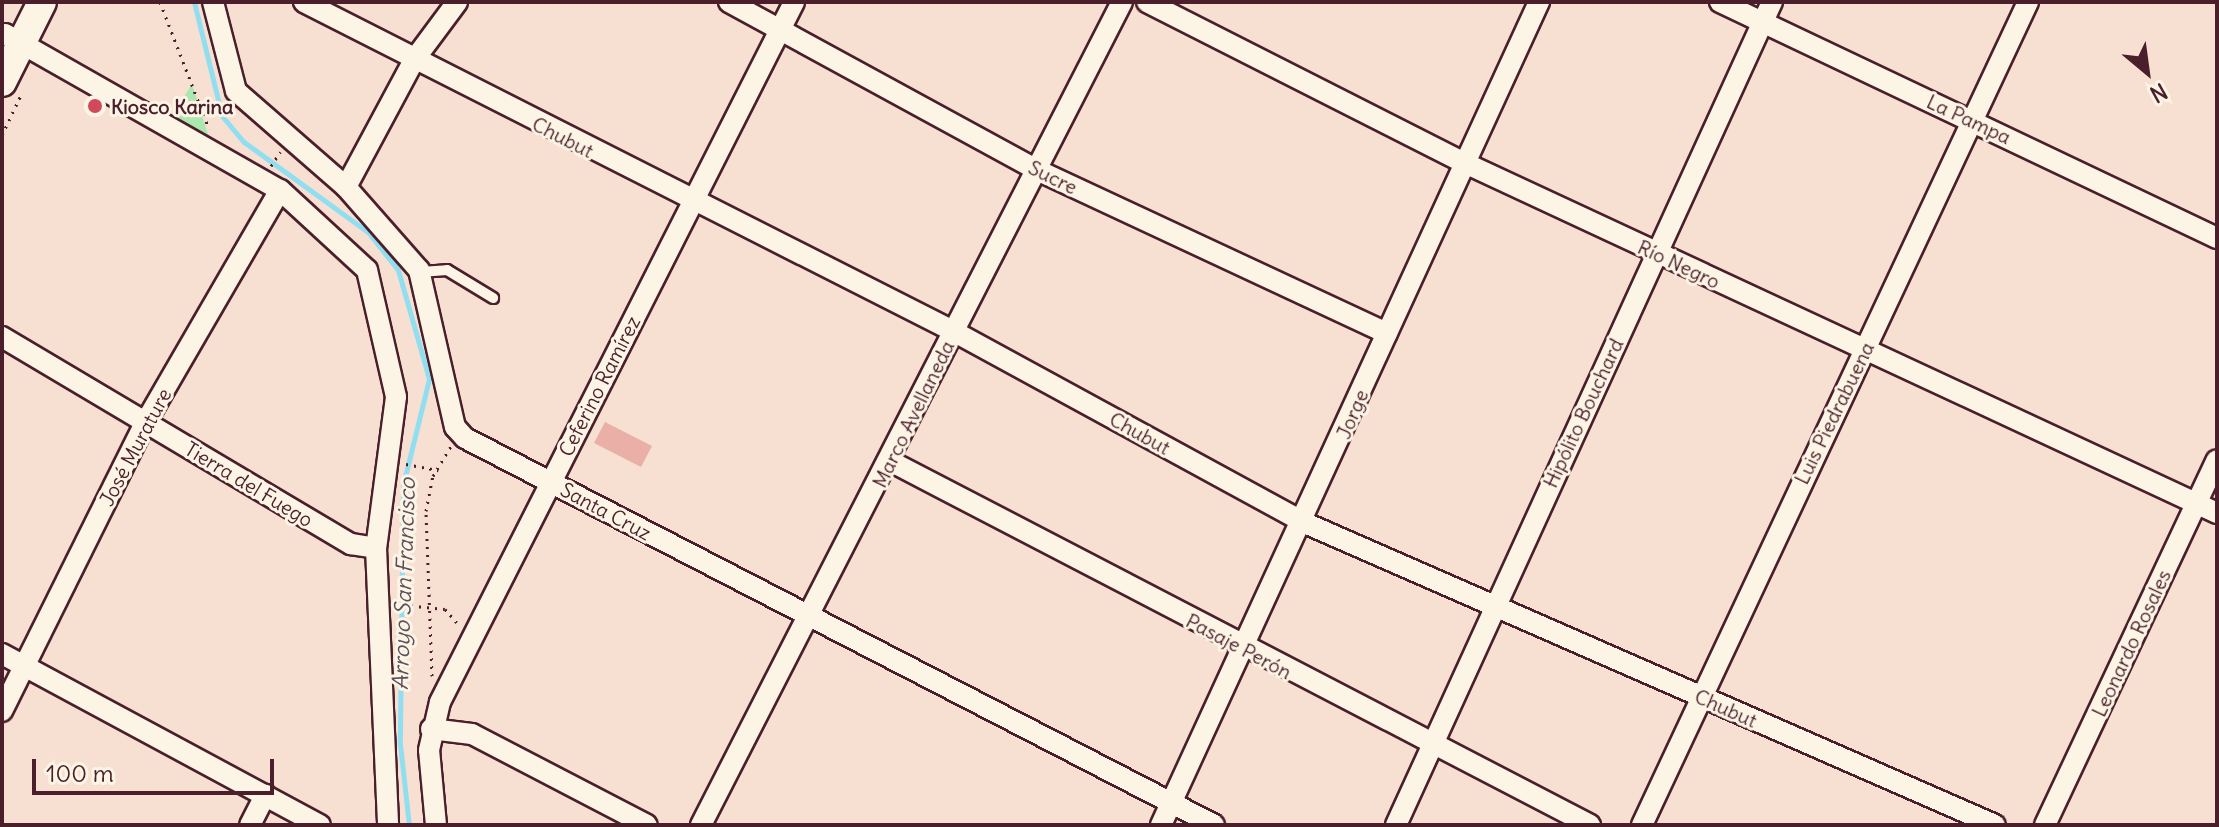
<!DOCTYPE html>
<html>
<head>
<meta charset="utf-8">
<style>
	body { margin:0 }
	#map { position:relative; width:2219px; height:827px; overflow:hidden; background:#f7e0d2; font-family:Delius,sans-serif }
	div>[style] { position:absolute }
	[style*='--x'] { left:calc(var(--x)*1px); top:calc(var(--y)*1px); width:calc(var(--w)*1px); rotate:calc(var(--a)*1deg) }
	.green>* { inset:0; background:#abe8af }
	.stream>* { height:5px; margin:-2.5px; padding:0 2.5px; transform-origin:2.5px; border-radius:2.5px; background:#91def0 }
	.building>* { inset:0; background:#eaafa7 }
	.path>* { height:3px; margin-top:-1.5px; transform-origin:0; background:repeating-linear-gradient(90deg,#4a1f2b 0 2px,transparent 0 8px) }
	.roads { filter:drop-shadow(2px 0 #4a1f2b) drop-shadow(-2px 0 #4a1f2b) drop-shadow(0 2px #4a1f2b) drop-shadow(0 -2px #4a1f2b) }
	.lane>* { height:10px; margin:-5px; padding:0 5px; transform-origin:5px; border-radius:5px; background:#fcf5e5 }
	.street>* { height:20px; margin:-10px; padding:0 10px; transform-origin:10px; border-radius:10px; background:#fcf5e5 }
	.secondary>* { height:28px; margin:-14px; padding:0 14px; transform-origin:14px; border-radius:14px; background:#fcf5e5 }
	.dots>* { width:22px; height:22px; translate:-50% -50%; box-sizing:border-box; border:4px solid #fcf5e5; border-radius:50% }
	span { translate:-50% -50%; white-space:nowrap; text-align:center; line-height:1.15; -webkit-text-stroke:6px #fcf5e5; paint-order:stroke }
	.poi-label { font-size:20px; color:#4a1f2b; font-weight:700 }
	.left { translate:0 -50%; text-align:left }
	.street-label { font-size:20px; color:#4a1f2b }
	.water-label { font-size:22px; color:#5c4f5c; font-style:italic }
	.frame { position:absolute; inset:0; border:4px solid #4a1f2b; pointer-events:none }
	.north { position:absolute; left:2107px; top:32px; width:80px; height:80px; -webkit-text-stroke:6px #fcf5e5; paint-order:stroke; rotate:151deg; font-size:22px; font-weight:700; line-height:32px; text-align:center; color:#4a1f2b }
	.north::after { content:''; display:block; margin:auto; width:28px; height:36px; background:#4a1f2b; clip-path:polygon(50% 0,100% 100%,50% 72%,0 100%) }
	.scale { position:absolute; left:32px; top:759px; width:242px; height:36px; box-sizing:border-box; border:4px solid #4a1f2b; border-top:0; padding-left:10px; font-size:24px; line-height:28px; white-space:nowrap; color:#4a1f2b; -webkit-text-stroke:6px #fcf5e5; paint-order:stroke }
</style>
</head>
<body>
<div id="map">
	<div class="green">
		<i style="clip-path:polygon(192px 84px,209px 137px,173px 114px)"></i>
	</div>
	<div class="stream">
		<i style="--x:194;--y:2;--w:117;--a:76.2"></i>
		<i style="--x:222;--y:116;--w:34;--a:50"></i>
		<i style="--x:244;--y:142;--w:153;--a:36"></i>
		<i style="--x:368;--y:232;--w:48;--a:51.7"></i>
		<i style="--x:398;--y:270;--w:113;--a:74.1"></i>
		<i style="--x:429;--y:379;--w:109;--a:103.8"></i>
		<i style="--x:403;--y:485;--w:259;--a:90.7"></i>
		<i style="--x:400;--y:744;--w:81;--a:83.7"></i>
	</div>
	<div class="building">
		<i style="clip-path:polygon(605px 422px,652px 446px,641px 467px,594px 443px)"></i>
	</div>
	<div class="path">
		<i style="--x:160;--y:2;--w:136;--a:68.9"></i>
		<i style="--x:2;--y:135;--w:44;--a:-64.6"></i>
		<i style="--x:271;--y:166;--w:17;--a:-57"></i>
		<i style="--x:406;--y:464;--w:33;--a:11"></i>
		<i style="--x:395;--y:604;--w:50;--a:5.7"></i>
		<i style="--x:445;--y:609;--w:21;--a:49"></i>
		<i style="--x:432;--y:676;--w:165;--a:-92.1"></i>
		<i style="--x:426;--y:511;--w:36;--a:-79"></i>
		<i style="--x:433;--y:476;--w:35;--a:-59"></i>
	</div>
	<div class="roads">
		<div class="lane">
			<i style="--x:420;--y:272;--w:27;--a:-4"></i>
			<i style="--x:447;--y:270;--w:54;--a:31.3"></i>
		</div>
		<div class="street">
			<i style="--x:213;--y:2;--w:92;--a:75.5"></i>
			<i style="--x:236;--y:91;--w:146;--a:41.1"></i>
			<i style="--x:346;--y:187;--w:111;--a:48.7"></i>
			<i style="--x:419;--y:270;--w:161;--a:77.1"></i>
			<i style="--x:455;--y:427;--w:15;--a:48"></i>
			<i style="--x:465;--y:438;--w:843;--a:27.32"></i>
			<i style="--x:304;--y:2;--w:728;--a:26.88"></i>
			<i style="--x:953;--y:331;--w:401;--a:28.6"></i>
			<i style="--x:1305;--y:523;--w:753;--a:23.64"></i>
			<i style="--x:729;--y:2;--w:351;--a:28.6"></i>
			<i style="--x:1037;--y:170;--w:386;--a:25"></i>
			<i style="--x:1147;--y:2;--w:359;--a:26.9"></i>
			<i style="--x:1467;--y:164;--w:827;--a:24.95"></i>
			<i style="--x:1720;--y:2;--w:550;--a:25.4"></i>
			<i style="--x:5;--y:34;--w:316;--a:29.6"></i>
			<i style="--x:280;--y:190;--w:118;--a:42.6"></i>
			<i style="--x:367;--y:270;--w:130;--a:77.1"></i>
			<i style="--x:396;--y:397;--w:152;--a:97.5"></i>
			<i style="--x:376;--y:548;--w:277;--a:87.5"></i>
			<i style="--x:346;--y:187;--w:144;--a:-61.8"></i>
			<i style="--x:414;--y:60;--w:72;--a:-53.4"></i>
			<i style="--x:2;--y:337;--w:406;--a:30.7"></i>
			<i style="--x:351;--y:544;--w:25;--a:9"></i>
			<i style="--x:890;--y:461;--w:789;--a:27.47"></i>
			<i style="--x:2;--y:654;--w:361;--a:28.3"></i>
			<i style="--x:2;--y:711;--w:322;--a:-63.6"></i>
			<i style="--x:145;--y:423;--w:269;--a:-59.9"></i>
			<i style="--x:431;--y:729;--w:41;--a:7"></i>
			<i style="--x:472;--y:734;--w:197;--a:27.5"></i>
			<i style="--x:250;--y:825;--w:34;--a:-63"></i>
			<i style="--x:436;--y:825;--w:75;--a:-95.3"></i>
			<i style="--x:429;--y:750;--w:49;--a:-77.1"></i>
			<i style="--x:440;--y:702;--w:784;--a:-63.17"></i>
			<i style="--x:701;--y:825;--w:924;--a:-62.91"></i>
			<i style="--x:1161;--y:825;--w:906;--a:-65.33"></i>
			<i style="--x:1396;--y:825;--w:905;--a:-65.45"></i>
			<i style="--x:1642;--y:825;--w:909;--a:-64.87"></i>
			<i style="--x:2045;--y:825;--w:403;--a:-64.8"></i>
		</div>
		<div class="secondary">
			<i style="--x:2;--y:82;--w:89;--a:-63.4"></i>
		</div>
	</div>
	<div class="dots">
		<i style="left:95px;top:106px;background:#d1495b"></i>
	</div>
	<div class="poi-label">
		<span class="left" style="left:111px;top:106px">Kiosco Karina</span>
	</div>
	<div class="street-label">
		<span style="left:1969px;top:119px;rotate:25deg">La Pampa</span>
		<span style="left:563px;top:137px;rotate:27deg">Chubut</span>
		<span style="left:1053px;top:177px;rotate:26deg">Sucre</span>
		<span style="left:1679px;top:264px;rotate:25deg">Río Negro</span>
		<span style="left:599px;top:386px;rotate:-63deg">Ceferino Ramírez</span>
		<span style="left:1583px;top:413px;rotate:-65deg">Hipólito Bouchard</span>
		<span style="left:1834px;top:413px;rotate:-64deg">Luis Piedrabuena</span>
		<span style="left:913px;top:414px;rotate:-64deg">Marco Avellaneda</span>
		<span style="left:1352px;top:414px;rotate:-67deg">Jorge</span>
		<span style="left:1140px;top:433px;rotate:29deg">Chubut</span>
		<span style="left:135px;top:447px;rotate:-62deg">José Murature</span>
		<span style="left:249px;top:484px;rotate:31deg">Tierra del Fuego</span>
		<span style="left:606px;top:511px;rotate:28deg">Santa Cruz</span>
		<span style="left:2131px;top:643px;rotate:-65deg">Leonardo Rosales</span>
		<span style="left:1239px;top:646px;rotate:28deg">Pasaje Perón</span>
		<span style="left:1726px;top:708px;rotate:24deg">Chubut</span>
	</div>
	<div class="water-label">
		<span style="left:404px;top:584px;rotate:-88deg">Arroyo San Francisco</span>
	</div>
	<div class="frame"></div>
	<div class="north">N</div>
	<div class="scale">100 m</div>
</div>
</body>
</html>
